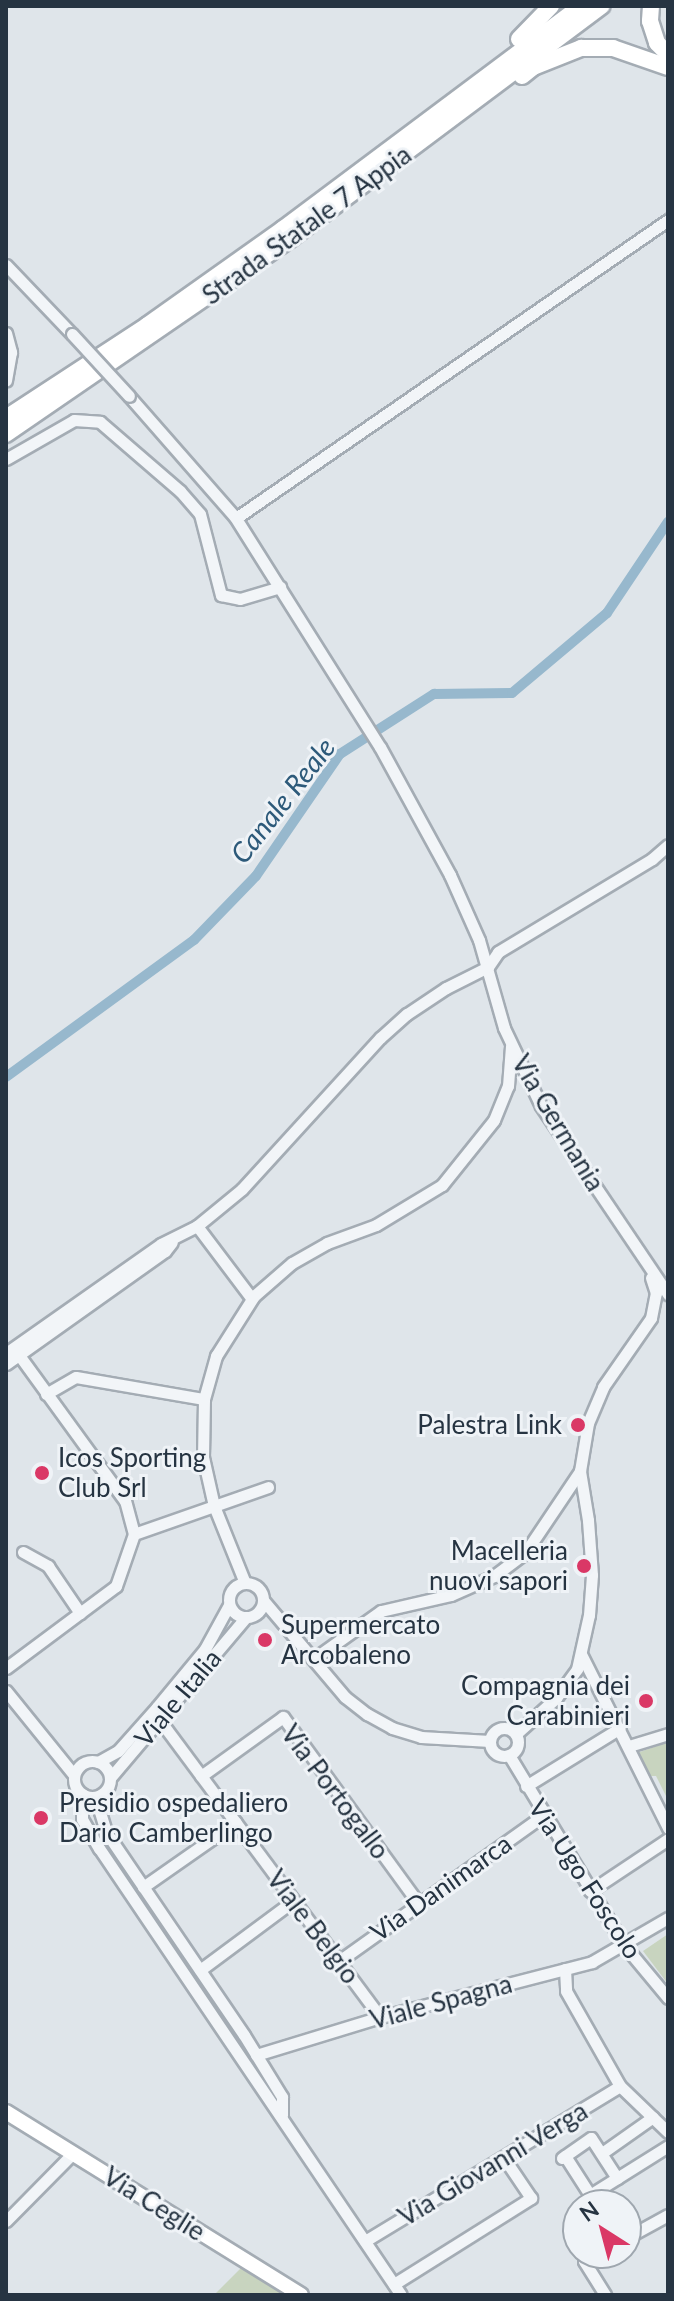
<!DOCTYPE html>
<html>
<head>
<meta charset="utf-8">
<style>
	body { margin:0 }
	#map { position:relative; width:674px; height:2301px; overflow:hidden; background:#dfe5ea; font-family:Lato,sans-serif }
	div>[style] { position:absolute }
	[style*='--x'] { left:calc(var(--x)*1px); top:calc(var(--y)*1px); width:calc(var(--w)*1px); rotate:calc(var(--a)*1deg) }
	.green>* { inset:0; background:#c8d4bf }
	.canal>* { height:10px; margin:-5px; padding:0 5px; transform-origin:5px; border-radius:5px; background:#97b8cd }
	.roads { filter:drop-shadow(2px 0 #a4acb4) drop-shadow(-2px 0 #a4acb4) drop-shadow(0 2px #a4acb4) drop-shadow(0 -2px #a4acb4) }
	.minor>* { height:11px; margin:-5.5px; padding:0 5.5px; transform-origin:5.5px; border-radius:5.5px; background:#f2f5f8 }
	.minor>.ring { margin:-5.5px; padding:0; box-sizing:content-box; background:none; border:11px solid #f2f5f8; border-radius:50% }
	.major>* { height:14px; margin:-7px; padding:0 7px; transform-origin:7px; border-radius:7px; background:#fff }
	.highway>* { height:16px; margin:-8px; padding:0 8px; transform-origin:8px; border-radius:8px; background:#fff }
	.bridges { filter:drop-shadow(2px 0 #a4acb4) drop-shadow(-2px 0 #a4acb4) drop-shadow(0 2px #a4acb4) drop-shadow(0 -2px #a4acb4) }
	.minor-bridge>* { height:11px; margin:-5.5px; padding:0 5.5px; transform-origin:5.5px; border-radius:5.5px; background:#f2f5f8 }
	.dots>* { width:22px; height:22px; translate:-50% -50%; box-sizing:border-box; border:4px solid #eff3f7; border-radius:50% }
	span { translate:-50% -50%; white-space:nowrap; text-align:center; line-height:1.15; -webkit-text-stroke:6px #eff3f7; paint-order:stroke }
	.street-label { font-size:26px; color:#263442 }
	.poi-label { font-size:26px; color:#263442 }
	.right { translate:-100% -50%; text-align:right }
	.left { translate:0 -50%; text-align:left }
	.water-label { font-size:28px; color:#2d5a7a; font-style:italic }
	.frame { position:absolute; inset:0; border:8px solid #263442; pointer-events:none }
	.north { position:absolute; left:562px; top:2189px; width:80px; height:80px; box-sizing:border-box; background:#eff3f7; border:2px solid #9fa7af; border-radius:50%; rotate:324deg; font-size:22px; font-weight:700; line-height:32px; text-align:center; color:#263442 }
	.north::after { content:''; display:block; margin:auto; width:28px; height:36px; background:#da3866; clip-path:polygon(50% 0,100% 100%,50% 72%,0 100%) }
</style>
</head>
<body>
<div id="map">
	<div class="green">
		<i style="clip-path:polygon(668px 1742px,668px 1800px,656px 1776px,649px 1776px,637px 1753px)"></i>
		<i style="clip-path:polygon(668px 1934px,668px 1984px,643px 1951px)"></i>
		<i style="clip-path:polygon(243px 2266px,289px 2295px,214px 2295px)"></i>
	</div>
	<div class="canal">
		<i style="--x:6;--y:1077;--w:233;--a:-36.1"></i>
		<i style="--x:194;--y:940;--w:89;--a:-45.9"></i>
		<i style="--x:256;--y:876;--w:148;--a:-55.5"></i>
		<i style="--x:340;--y:754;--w:112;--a:-32.6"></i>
		<i style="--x:434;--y:694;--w:78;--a:-0.7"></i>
		<i style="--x:512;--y:693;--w:124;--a:-40.1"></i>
		<i style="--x:607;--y:613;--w:110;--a:-56.2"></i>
	</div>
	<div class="roads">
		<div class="minor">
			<i style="--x:6;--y:265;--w:95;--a:46.3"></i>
			<i style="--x:6;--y:333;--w:20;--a:75"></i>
			<i style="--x:11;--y:352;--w:29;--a:100"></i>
			<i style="--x:129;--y:396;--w:161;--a:48.8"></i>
			<i style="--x:235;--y:517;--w:272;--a:57.8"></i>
			<i style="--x:380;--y:747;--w:146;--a:61.3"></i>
			<i style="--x:450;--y:875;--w:71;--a:66"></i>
			<i style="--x:479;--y:940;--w:91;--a:74.1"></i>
			<i style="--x:504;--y:1028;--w:86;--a:64.6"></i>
			<i style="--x:541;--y:1106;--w:227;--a:56"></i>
			<i style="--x:6;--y:459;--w:78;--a:-29.8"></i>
			<i style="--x:74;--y:420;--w:26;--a:4"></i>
			<i style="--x:100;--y:422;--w:106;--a:40.8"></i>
			<i style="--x:180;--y:491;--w:30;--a:49"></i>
			<i style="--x:200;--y:514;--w:84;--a:75.5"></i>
			<i style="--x:221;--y:595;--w:19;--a:12"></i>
			<i style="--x:240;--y:599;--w:42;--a:-16.7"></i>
			<i style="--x:236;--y:518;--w:525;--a:-34.6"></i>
			<i style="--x:197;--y:1226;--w:91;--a:53"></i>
			<i style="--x:6;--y:1353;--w:189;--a:-35.1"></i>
			<i style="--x:161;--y:1244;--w:40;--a:-26.6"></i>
			<i style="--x:197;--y:1226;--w:58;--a:-39.4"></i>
			<i style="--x:242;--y:1189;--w:205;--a:-47.6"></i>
			<i style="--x:380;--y:1038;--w:36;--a:-42"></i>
			<i style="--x:407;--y:1014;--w:47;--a:-33.7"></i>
			<i style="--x:446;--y:988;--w:47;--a:-26.6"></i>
			<i style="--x:488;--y:967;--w:18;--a:-56"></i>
			<i style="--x:498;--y:952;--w:180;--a:-31.1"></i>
			<i style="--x:652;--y:859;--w:21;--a:-41"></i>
			<i style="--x:6;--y:1364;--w:195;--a:-35.4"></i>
			<i style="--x:165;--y:1251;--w:11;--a:-52"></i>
			<i style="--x:46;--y:1394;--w:34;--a:-30"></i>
			<i style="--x:76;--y:1377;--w:130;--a:9.8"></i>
			<i style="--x:134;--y:1534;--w:142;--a:-19.3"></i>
			<i style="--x:23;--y:1552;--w:29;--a:29"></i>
			<i style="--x:48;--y:1566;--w:57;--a:55.8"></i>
			<i class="ring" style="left:229px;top:1583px;width:23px;height:23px"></i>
			<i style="--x:245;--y:1583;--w:83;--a:-111.9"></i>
			<i style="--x:214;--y:1506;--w:50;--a:-102.7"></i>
			<i style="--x:203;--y:1457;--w:58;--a:-89"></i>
			<i style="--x:204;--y:1399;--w:45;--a:-74.4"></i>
			<i style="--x:216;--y:1356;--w:71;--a:-57.7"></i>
			<i style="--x:254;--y:1296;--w:50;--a:-41"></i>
			<i style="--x:292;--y:1263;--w:40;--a:-29.7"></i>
			<i style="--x:327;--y:1243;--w:52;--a:-20.2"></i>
			<i style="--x:376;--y:1225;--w:77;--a:-31.2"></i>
			<i style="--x:442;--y:1185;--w:83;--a:-51.3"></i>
			<i style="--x:494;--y:1120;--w:37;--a:-68"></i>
			<i style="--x:508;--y:1086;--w:40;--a:-85.7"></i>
			<i style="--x:263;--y:1600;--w:127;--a:49.8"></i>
			<i style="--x:345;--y:1697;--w:28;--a:38"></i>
			<i style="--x:367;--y:1714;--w:29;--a:29"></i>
			<i style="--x:392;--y:1728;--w:30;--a:17"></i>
			<i style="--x:421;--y:1737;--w:69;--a:3.3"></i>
			<i style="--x:581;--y:1654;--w:195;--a:63.4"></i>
			<i style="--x:315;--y:1658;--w:81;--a:-35.5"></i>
			<i style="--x:381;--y:1611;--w:72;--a:-12.9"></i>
			<i style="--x:451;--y:1595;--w:47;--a:-23.8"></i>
			<i style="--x:494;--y:1576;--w:39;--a:-37"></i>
			<i style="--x:525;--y:1553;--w:99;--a:-56.1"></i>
			<i style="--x:6;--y:1668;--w:137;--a:-36.7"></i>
			<i style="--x:116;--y:1586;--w:55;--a:-70.9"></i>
			<i style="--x:134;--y:1534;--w:34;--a:-105"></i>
			<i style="--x:125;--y:1501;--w:180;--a:-126"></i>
			<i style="--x:6;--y:1691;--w:108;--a:51"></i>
			<i style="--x:161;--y:1722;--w:367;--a:53.4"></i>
			<i class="ring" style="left:490px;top:1728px;width:17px;height:17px"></i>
			<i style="--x:516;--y:1734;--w:54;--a:-42"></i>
			<i style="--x:556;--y:1698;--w:36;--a:-54"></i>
			<i style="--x:577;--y:1669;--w:55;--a:-77.5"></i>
			<i style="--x:589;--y:1615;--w:40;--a:-85.7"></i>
			<i style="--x:592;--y:1575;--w:55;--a:-94.2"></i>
			<i style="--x:588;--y:1520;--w:50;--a:-99.3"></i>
			<i style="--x:580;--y:1471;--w:49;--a:-80.5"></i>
			<i style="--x:588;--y:1423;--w:39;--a:-67"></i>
			<i style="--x:603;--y:1387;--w:84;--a:-55.2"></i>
			<i style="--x:651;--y:1318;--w:25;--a:-79"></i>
			<i style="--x:656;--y:1293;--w:16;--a:-108"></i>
			<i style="--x:629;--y:1746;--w:41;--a:-17.1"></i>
			<i style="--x:509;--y:1755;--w:222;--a:58.8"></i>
			<i style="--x:624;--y:1945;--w:69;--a:50.3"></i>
			<i class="ring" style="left:74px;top:1761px;width:25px;height:25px"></i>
			<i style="--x:98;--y:1762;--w:23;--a:-29"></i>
			<i style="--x:118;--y:1751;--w:59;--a:-48.4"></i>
			<i style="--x:157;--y:1707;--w:75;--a:-50.4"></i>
			<i style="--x:205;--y:1649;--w:50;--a:-61.4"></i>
			<i style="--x:201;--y:1776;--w:101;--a:-35.7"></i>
			<i style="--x:283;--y:1717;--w:231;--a:54"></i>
			<i style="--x:110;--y:1778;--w:209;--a:-49.8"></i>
			<i style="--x:526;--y:1786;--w:110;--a:-31.7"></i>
			<i style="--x:82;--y:1794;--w:25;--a:90"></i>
			<i style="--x:82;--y:1819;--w:34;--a:60"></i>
			<i style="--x:99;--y:1848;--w:539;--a:55.96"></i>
			<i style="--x:103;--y:1794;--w:18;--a:99"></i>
			<i style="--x:100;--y:1812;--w:21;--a:73"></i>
			<i style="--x:106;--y:1832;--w:245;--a:55.8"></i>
			<i style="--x:244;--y:2035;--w:73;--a:58.5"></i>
			<i style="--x:282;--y:2097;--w:18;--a:90"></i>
			<i style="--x:143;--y:1887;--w:113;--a:-35"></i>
			<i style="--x:590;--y:1891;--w:94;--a:-33.7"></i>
			<i style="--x:339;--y:1961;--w:252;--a:-35.5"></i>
			<i style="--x:565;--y:1969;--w:22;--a:87"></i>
			<i style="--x:566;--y:1991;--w:109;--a:60.4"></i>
			<i style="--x:620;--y:2086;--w:66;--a:43.8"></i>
			<i style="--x:200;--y:1970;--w:116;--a:-36.6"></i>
			<i style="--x:256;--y:2055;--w:130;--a:-17"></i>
			<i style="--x:380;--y:2017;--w:219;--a:-14.5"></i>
			<i style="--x:592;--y:1962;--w:88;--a:-30.1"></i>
			<i style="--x:602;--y:2153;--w:62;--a:-35.2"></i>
			<i style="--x:565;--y:2156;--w:46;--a:57.3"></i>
			<i style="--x:590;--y:2195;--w:92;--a:-32.1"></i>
			<i style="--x:562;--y:2158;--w:35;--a:-35"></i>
			<i style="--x:591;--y:2138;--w:48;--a:57"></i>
			<i style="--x:6;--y:2221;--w:94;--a:-45.4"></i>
			<i style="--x:626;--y:2238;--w:48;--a:-28.7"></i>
			<i style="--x:365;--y:2241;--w:298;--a:-31.3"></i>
			<i style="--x:599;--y:2253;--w:17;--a:152"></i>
			<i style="--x:584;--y:2261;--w:40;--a:58"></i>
			<i style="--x:394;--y:2284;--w:162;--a:-32.1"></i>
			<i style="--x:531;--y:2198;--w:48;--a:-124"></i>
		</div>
		<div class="major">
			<i style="--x:6;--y:2112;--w:347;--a:31.8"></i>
		</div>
		<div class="highway">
			<i style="--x:651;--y:6;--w:15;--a:94"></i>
			<i style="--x:650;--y:21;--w:23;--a:72"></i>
			<i style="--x:657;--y:43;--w:16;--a:45"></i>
			<i style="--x:519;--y:39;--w:46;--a:-45.9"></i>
			<i style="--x:522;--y:76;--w:14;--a:-39"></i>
			<i style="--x:533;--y:67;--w:52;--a:-21.6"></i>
			<i style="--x:581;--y:48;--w:32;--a:0"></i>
			<i style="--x:613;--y:48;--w:58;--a:19.1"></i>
			<i style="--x:6;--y:418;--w:170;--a:-33.2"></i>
			<i style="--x:148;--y:325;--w:166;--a:-35.4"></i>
			<i style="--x:283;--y:229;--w:372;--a:-36.8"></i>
			<i style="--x:6;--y:434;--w:345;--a:-34.5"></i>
			<i style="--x:290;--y:239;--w:389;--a:-36.8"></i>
		</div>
	</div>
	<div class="bridges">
		<div class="minor-bridge">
			<i style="--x:72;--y:334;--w:84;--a:47.4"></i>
		</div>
	</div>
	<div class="dots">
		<i style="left:578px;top:1425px;background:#da3866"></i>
		<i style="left:42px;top:1473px;background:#da3866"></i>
		<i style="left:584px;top:1566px;background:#da3866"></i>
		<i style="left:265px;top:1640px;background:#da3866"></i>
		<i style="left:646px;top:1701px;background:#da3866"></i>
		<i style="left:41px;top:1818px;background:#da3866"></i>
	</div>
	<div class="street-label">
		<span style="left:307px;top:225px;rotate:-36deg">Strada Statale 7 Appia</span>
		<span style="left:558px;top:1123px;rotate:59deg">Via Germania</span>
		<span style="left:178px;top:1698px;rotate:-50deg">Viale Italia</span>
		<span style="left:335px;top:1792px;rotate:53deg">Via Portogallo</span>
		<span style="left:585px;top:1879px;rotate:57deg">Via Ugo Foscolo</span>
		<span style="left:441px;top:1888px;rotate:-35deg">Via Danimarca</span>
		<span style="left:313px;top:1927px;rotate:53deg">Viale Belgio</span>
		<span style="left:441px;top:2002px;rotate:-15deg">Viale Spagna</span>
		<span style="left:493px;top:2164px;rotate:-31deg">Via Giovanni Verga</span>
		<span style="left:154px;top:2204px;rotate:32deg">Via Ceglie</span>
	</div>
	<div class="poi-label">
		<span class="right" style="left:562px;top:1425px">Palestra Link</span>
		<span class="left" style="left:58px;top:1473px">Icos Sporting<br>Club Srl</span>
		<span class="right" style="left:568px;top:1566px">Macelleria<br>nuovi sapori</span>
		<span class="left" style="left:281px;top:1640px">Supermercato<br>Arcobaleno</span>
		<span class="right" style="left:630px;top:1701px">Compagnia dei<br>Carabinieri</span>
		<span class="left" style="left:59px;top:1818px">Presidio ospedaliero<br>Dario Camberlingo</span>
	</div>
	<div class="water-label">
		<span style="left:282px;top:800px;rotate:-52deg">Canale Reale</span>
	</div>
	<div class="frame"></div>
	<div class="north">N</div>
</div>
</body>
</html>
